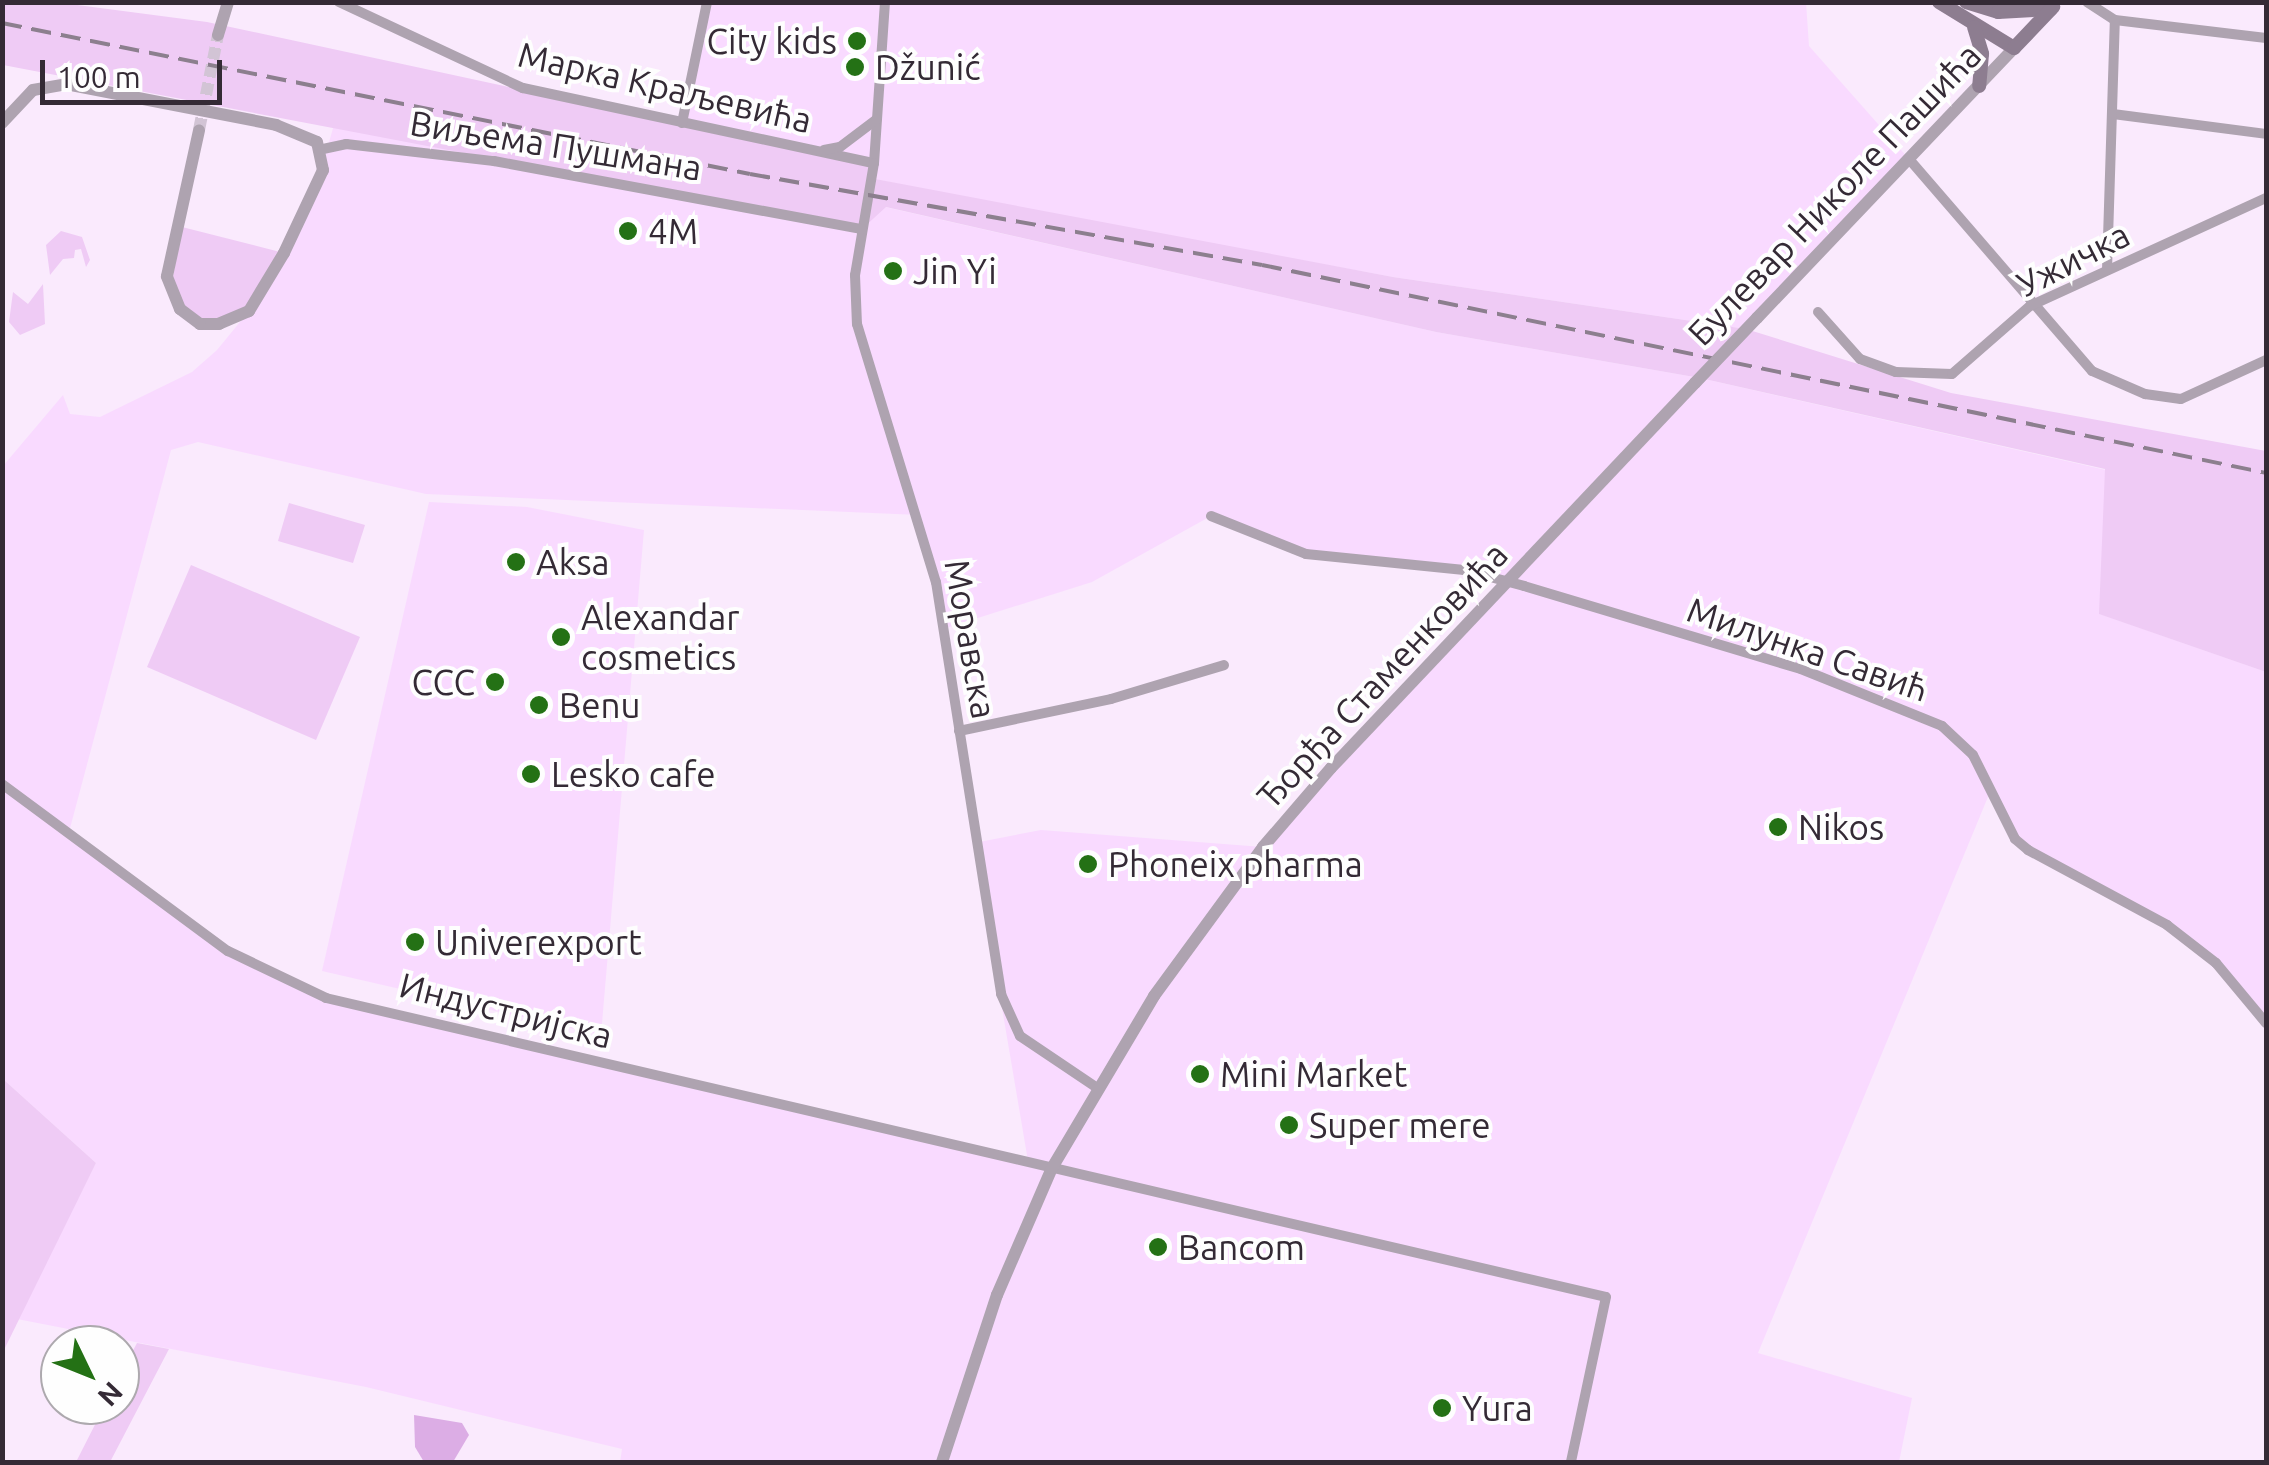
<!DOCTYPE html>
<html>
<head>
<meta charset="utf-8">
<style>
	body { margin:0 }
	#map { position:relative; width:2269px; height:1465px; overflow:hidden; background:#faeafd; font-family:Ubuntu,sans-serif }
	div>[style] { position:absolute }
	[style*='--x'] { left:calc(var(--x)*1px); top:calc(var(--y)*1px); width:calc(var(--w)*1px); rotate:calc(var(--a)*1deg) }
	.built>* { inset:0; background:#f9daff }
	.green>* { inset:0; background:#efcbf5 }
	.water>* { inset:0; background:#dcade5 }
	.tertiary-tunnel>* { height:12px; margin-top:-6px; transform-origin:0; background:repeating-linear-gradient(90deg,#d2c4d5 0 12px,transparent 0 18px) }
	.minor>* { height:10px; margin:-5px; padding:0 5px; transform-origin:5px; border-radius:5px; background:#aea3b0 }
	.tertiary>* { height:12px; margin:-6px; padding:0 6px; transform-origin:6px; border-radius:6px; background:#aea3b0 }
	.secondary>* { height:14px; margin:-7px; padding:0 7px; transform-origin:7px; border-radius:7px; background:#8d7d90 }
	.rail>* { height:4px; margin-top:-2px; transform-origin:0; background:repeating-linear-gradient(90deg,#8c7f8e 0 20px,transparent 0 30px) }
	.tertiary-bridge>* { height:12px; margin:-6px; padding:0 6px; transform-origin:6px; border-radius:6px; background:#aea3b0 }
	.dots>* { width:28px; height:28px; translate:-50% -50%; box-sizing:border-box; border:5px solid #fefefe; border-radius:50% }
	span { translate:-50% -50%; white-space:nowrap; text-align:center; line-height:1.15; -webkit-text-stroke:8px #fefefe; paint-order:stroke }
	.poi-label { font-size:35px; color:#342a35 }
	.right { translate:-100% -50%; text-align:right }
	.left { translate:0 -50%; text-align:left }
	.street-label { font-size:35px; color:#342a35 }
	.frame { position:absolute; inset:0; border:5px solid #342a35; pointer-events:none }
	.north { position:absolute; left:40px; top:1325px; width:100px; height:100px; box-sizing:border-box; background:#fefefe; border:2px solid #ada9ae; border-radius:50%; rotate:133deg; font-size:28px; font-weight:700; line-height:40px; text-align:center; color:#342a35 }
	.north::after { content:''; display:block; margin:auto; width:35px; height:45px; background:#247115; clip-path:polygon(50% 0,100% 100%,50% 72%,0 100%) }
	.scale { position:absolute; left:40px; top:60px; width:182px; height:45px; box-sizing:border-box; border:5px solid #342a35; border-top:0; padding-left:12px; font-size:30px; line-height:35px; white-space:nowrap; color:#342a35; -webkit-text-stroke:8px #fefefe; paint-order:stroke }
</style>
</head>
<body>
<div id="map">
	<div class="built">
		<i style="clip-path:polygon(1806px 2px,1809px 46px,1909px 159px,1746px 329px,1393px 277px,1081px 220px,869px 178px,682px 123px,709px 3px)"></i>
		<i style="clip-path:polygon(evenodd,334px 125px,861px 229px,885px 207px,1436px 332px,1700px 378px,2106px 470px,2100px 614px,2266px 672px,2266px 1023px,2215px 963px,2167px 926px,2028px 850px,1990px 792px,1758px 1353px,1912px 1398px,1899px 1462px,620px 1462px,622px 1449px,366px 1387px,17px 1319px,96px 1163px,3px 1079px,3px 466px,63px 395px,70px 414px,100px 417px,192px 372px,217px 350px,249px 311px,324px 159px,334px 125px,198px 442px,426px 494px,919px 515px,943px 629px,1092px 582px,1211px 516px,1306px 554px,1464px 570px,1508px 582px,1263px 847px,1041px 830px,974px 843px,1028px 1161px,326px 998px,228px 951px,69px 832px,171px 450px,198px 442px)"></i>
		<i style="clip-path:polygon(429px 502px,527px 507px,644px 530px,601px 1035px,322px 971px)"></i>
	</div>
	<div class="green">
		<i style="clip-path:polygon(3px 3px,62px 3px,207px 22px,871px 165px,870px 178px,1393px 277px,1746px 329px,1951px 393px,2266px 451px,2266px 672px,2099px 614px,2105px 469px,1700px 378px,1436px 332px,886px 207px,862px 229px,3px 65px)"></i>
		<i style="clip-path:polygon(182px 227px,284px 253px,249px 311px,200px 324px,170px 293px)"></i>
		<i style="clip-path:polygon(61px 231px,82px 237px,90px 260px,86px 267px,81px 249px,75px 250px,74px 258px,63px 259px,50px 275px,46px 245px)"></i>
		<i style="clip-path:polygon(43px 284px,45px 324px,20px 335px,9px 322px,13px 292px,28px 304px)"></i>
		<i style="clip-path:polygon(289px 503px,365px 525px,353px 563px,278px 541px)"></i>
		<i style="clip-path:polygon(191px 565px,360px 637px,316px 740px,147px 667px)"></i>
		<i style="clip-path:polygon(3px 1079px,96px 1163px,3px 1352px)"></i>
		<i style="clip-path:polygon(137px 1343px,169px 1349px,110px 1462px,76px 1462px,105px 1405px,120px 1405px,120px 1375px)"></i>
	</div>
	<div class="water">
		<i style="clip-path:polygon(414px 1415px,462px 1423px,469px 1435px,453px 1462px,424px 1462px,415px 1447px)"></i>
	</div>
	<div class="tertiary-tunnel">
		<i style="--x:199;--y:130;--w:97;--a:-78.7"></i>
	</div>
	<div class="minor">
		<i style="--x:339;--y:2;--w:203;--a:25.1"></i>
		<i style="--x:523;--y:88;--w:359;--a:12.1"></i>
		<i style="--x:885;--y:2;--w:161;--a:93.9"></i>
		<i style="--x:874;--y:163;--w:114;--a:99.6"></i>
		<i style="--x:855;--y:275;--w:49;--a:87.7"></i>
		<i style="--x:857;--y:324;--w:270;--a:73"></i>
		<i style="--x:936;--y:582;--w:417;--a:81"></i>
		<i style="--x:1001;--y:994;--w:46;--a:65.7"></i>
		<i style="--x:1020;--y:1036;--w:92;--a:33.9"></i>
		<i style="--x:2087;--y:2;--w:33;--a:33"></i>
		<i style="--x:2115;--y:20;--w:152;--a:6.8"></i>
		<i style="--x:2113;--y:114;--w:154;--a:7.4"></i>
		<i style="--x:682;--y:123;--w:124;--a:-78.3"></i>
		<i style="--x:323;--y:149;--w:24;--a:-12"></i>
		<i style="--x:346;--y:144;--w:149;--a:6.6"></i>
		<i style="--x:494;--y:161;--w:374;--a:10.5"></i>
		<i style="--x:824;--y:150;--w:16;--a:-11"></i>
		<i style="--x:840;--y:147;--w:46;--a:-37.1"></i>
		<i style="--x:1909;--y:159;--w:280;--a:49.2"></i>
		<i style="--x:2092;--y:371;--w:58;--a:23.5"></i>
		<i style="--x:2145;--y:394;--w:36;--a:8"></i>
		<i style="--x:2181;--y:399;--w:94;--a:-24.6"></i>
		<i style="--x:2107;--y:270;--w:250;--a:-88.2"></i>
		<i style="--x:1818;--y:312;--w:63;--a:48.2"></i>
		<i style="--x:1860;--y:359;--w:38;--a:20"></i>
		<i style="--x:1896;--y:372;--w:56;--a:2"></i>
		<i style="--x:1952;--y:374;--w:103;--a:-41.1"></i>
		<i style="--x:2030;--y:306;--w:260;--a:-24.6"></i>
		<i style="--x:1211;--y:516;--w:102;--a:21.8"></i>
		<i style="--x:1306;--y:554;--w:159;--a:5.8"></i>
		<i style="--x:1464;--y:570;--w:62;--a:14.9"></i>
		<i style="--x:1524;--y:586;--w:289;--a:16.7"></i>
		<i style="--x:1801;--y:669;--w:152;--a:22"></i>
		<i style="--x:1942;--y:726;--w:42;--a:43.1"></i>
		<i style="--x:1973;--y:755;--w:94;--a:63.4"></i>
		<i style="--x:2015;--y:839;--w:17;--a:40"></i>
		<i style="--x:2028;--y:850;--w:158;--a:28.3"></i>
		<i style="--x:2167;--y:925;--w:62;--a:37.8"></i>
		<i style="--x:2216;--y:963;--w:78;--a:50.2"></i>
		<i style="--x:959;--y:731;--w:155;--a:-11.9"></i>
		<i style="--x:1111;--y:699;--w:118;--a:-16.7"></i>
		<i style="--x:2;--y:784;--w:281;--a:36.5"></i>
		<i style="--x:228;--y:951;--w:109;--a:25.6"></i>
		<i style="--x:326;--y:998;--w:1314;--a:13.15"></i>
		<i style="--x:1606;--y:1297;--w:169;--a:102"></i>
	</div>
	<div class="tertiary">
		<i style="--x:218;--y:35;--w:34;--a:-73"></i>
		<i style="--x:2;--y:123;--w:45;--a:-46.8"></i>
		<i style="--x:33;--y:90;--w:34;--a:-10"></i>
		<i style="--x:66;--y:84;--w:214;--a:11"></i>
		<i style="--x:276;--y:125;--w:44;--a:22.5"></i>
		<i style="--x:317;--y:142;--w:29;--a:78"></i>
		<i style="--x:323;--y:170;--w:92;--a:115.2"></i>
		<i style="--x:284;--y:253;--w:68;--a:121.1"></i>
		<i style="--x:249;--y:311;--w:33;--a:157"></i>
		<i style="--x:219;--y:324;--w:19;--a:180"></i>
		<i style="--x:200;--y:324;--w:25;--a:-143"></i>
		<i style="--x:180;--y:309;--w:35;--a:-112"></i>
		<i style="--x:167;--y:276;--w:149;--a:-77.6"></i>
		<i style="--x:1757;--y:318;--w:373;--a:-46.4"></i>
		<i style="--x:942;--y:1462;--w:176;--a:-71.8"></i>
		<i style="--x:997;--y:1295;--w:138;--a:-66.6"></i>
		<i style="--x:1052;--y:1168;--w:200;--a:-59.3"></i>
		<i style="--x:1154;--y:996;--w:185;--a:-53.8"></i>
		<i style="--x:1263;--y:847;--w:104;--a:-49.3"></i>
		<i style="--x:1331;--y:768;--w:530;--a:-46.61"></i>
	</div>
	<div class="secondary">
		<i style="--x:1939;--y:2;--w:88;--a:31.5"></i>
		<i style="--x:1966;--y:2;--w:34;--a:17"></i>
		<i style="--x:1998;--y:12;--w:53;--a:-3.2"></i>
		<i style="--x:1974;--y:27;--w:28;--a:73"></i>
		<i style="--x:1982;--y:54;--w:32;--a:95"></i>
		<i style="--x:2014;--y:48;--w:57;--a:-46.4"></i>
	</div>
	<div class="rail">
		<i style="--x:2;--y:23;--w:763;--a:11.41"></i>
		<i style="--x:750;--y:174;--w:520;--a:10.08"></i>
		<i style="--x:1262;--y:265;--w:1025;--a:11.7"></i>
	</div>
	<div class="tertiary-bridge">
		<i style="--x:1695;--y:383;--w:90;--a:-46.4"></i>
	</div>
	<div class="dots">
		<i style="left:857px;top:41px;background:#247115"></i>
		<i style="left:855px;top:67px;background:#247115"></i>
		<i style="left:628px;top:231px;background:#247115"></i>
		<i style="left:893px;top:271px;background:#247115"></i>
		<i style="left:516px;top:562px;background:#247115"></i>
		<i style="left:561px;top:637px;background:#247115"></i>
		<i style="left:495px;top:682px;background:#247115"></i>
		<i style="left:539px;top:705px;background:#247115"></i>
		<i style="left:531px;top:774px;background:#247115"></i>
		<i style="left:1778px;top:827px;background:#247115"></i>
		<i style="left:1088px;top:864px;background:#247115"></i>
		<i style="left:415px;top:942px;background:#247115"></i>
		<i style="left:1200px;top:1074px;background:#247115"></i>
		<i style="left:1289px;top:1125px;background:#247115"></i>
		<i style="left:1158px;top:1247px;background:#247115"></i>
		<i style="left:1442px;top:1408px;background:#247115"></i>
	</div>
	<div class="poi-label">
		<span class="right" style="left:837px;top:41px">City kids</span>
		<span class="left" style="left:875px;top:67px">Džunić</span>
		<span class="left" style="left:648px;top:231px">4M</span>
		<span class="left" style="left:913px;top:271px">Jin Yi</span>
		<span class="left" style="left:536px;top:562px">Aksa</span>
		<span class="left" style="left:581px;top:637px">Alexandar<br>cosmetics</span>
		<span class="right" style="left:475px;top:682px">CCC</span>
		<span class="left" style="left:559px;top:705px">Benu</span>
		<span class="left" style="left:551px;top:774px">Lesko cafe</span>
		<span class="left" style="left:1798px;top:827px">Nikos</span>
		<span class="left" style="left:1108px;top:864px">Phoneix pharma</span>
		<span class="left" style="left:435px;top:942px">Univerexport</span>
		<span class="left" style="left:1220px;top:1074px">Mini Market</span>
		<span class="left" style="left:1309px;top:1125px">Super mere</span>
		<span class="left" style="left:1178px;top:1247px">Bancom</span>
		<span class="left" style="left:1462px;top:1408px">Yura</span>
	</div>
	<div class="street-label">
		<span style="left:665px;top:87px;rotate:13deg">Марка Краљевића</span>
		<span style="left:556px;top:145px;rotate:9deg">Виљема Пушмана</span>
		<span style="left:1834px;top:194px;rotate:-46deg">Булевар Николе Пашића</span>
		<span style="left:2073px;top:259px;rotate:-27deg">Ужичка</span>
		<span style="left:971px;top:639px;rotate:80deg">Моравска</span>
		<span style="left:1808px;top:649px;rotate:19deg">Милунка Савић</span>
		<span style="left:1382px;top:675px;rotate:-47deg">Ђорђа Стаменковића</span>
		<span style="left:506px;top:1010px;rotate:14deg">Индустријска</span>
	</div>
	<div class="frame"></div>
	<div class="north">N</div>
	<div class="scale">100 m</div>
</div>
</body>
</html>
